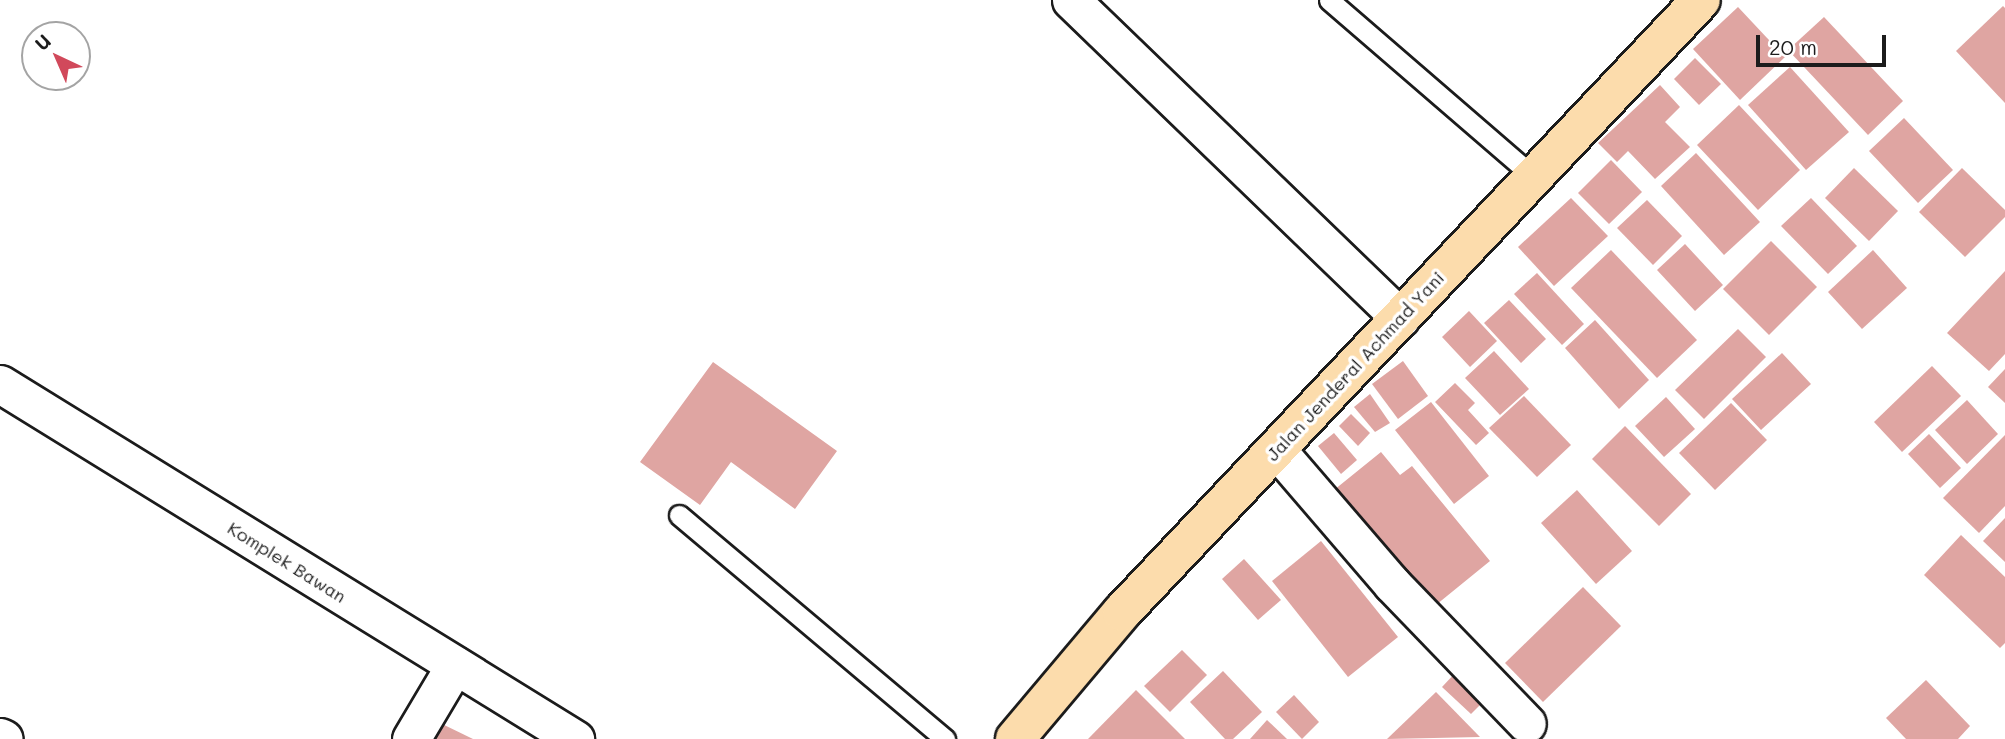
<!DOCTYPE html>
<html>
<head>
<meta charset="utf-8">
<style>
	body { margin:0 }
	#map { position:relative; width:2005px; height:739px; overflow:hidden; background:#fff; font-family:Mali,sans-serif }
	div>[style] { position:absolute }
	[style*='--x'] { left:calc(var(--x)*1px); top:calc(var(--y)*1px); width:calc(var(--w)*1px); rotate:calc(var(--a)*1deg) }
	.building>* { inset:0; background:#dfa5a2 }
	.roads { filter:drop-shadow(2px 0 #1c1c1c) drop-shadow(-2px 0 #1c1c1c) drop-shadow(0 2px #1c1c1c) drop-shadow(0 -2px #1c1c1c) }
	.lane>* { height:19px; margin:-9.5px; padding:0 9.5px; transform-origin:9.5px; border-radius:9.5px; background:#fff }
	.street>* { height:37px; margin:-18.5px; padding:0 18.5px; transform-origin:18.5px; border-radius:18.5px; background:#fff }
	.primary>* { height:38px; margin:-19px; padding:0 19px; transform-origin:19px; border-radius:19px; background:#fcdcac }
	span { translate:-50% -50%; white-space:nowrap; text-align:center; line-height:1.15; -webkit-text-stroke:7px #fff; paint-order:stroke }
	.street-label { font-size:18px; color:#1c1c1c }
	.north { position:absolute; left:21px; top:21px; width:70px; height:70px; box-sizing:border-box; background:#fff; border:2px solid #a4a4a4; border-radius:50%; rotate:316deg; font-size:19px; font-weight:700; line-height:28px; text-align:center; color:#1c1c1c }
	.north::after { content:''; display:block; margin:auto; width:24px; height:32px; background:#d1495b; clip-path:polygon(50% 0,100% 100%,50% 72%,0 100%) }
	.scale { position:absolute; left:1756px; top:35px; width:130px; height:32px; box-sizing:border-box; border:4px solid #1c1c1c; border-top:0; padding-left:9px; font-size:21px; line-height:24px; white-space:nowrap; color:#1c1c1c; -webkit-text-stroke:5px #fff; paint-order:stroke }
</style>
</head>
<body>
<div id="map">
	<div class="building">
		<i style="clip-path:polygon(2003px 6px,2005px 8px,2005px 103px,1956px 51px)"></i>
		<i style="clip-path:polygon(1738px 7px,1785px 57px,1740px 100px,1693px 49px)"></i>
		<i style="clip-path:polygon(1824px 17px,1903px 101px,1868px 135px,1788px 50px)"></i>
		<i style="clip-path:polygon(1695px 58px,1721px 84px,1699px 105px,1674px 79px)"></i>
		<i style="clip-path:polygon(1790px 67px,1849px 132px,1806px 170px,1748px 105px)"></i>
		<i style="clip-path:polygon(1660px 85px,1680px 107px,1665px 122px,1690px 147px,1655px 179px,1628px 151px,1617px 162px,1598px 143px)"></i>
		<i style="clip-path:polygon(1739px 105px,1800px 170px,1758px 210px,1697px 145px)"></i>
		<i style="clip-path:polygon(1904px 118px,1953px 170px,1918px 203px,1869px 151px)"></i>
		<i style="clip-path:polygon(1696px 153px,1760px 222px,1724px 255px,1661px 186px)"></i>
		<i style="clip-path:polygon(1611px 160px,1642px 192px,1609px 224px,1578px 193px)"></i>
		<i style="clip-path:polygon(1854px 168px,1898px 211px,1869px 241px,1825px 198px)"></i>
		<i style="clip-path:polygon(1962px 168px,2005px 210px,2005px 217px,1965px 257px,1919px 212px)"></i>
		<i style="clip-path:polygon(1571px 198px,1608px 236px,1554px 286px,1518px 247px)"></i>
		<i style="clip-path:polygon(1811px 198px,1857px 246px,1828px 274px,1781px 226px)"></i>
		<i style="clip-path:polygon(1647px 200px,1682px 236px,1653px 265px,1617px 228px)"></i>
		<i style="clip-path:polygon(1771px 241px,1817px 287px,1769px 335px,1723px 289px)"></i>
		<i style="clip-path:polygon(1685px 244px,1723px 285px,1695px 311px,1657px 270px)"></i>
		<i style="clip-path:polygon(1611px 250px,1697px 340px,1657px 378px,1571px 288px)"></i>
		<i style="clip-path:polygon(1873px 250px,1907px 288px,1862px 329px,1828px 292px)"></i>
		<i style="clip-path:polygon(2005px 271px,2005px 354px,1989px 371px,1947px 333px)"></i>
		<i style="clip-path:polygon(1537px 273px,1584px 324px,1562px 345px,1514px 294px)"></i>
		<i style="clip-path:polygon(1509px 300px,1546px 339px,1521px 363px,1484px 323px)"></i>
		<i style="clip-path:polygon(1469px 311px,1497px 341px,1470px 367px,1442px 337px)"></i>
		<i style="clip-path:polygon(1595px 320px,1649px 380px,1619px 409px,1565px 348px)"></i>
		<i style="clip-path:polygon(1738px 329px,1766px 357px,1704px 419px,1675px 390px)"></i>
		<i style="clip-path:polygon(1494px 351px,1529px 389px,1500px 415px,1465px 378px)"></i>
		<i style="clip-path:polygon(1782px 353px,1811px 384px,1761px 430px,1732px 399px)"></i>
		<i style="clip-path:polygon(1403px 361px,1428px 396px,1398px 419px,1372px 384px)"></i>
		<i style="clip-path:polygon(713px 362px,837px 451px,795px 509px,731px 462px,700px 505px,640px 462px)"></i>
		<i style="clip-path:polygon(1932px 366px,1961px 396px,1902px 452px,1874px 422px)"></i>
		<i style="clip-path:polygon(2005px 369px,2005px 403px,1988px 387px)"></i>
		<i style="clip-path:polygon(1455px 383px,1475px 403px,1468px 410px,1489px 433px,1476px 445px,1435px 402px)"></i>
		<i style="clip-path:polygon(1370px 394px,1390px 423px,1375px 432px,1354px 407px)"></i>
		<i style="clip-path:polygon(1524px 396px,1571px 445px,1537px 477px,1489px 428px)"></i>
		<i style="clip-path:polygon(1666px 397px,1695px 429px,1664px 457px,1635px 426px)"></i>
		<i style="clip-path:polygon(1967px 400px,1998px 434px,1967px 464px,1935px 430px)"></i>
		<i style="clip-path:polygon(1431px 402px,1489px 476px,1454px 504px,1395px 430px)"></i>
		<i style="clip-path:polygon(1731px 403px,1767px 440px,1715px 490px,1679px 453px)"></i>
		<i style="clip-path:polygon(1351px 414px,1370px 433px,1358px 446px,1339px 426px)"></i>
		<i style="clip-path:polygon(1625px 426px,1691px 494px,1659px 526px,1592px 459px)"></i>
		<i style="clip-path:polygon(1334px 433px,1357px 460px,1341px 474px,1318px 446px)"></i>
		<i style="clip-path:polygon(1929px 434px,1961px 468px,1940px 488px,1908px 454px)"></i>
		<i style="clip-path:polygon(2005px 435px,2005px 506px,1979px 533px,1943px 498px)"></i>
		<i style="clip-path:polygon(1381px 452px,1400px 475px,1412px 466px,1490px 561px,1431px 609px,1334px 490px)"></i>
		<i style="clip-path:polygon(1577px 490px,1632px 551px,1596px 584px,1541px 523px)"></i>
		<i style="clip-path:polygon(2005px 518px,2005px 562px,1983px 541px)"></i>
		<i style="clip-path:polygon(1961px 535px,2005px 577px,2005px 643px,2000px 648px,1924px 575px)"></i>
		<i style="clip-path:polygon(1321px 541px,1398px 637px,1348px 677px,1272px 581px)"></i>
		<i style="clip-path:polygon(1244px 559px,1281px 600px,1258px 620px,1222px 579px)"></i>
		<i style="clip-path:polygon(1583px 587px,1621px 626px,1543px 702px,1505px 663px)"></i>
		<i style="clip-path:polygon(1182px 650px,1207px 675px,1170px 712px,1144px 686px)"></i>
		<i style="clip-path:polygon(1458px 670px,1486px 699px,1471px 714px,1442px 687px)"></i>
		<i style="clip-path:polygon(1223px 671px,1262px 712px,1233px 739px,1225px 739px,1190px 702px)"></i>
		<i style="clip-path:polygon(1926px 680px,1970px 726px,1958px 739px,1906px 739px,1886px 718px)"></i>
		<i style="clip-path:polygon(1136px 690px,1185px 739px,1088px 739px)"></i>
		<i style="clip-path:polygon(1436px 692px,1480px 737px,1387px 739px)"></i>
		<i style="clip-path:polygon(1294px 695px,1319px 722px,1302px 739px,1276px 712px)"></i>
		<i style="clip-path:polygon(1267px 720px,1287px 739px,1250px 739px)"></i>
		<i style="clip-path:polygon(436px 721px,473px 739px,427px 739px)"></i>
	</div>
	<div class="roads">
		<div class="lane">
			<i style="--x:1329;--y:0;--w:271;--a:40.8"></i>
			<i style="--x:679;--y:515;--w:348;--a:40.1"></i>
		</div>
		<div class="street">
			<i style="--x:1071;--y:0;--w:458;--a:44"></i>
			<i style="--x:0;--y:384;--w:676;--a:31.69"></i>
			<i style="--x:1276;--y:449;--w:178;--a:49.3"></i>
			<i style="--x:1392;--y:584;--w:194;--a:46"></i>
			<i style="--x:0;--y:737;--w:4;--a:27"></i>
			<i style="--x:411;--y:739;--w:86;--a:-59.3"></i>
		</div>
		<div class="primary">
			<i style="--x:1015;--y:739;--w:166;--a:-49.9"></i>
			<i style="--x:1122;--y:612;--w:842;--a:-46.59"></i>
		</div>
	</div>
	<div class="street-label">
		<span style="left:1355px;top:366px;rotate:-47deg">Jalan Jenderal Achmad Yani</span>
		<span style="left:287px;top:562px;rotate:32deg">Komplek Bawan</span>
	</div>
	<div class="north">U</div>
	<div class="scale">20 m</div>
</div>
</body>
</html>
